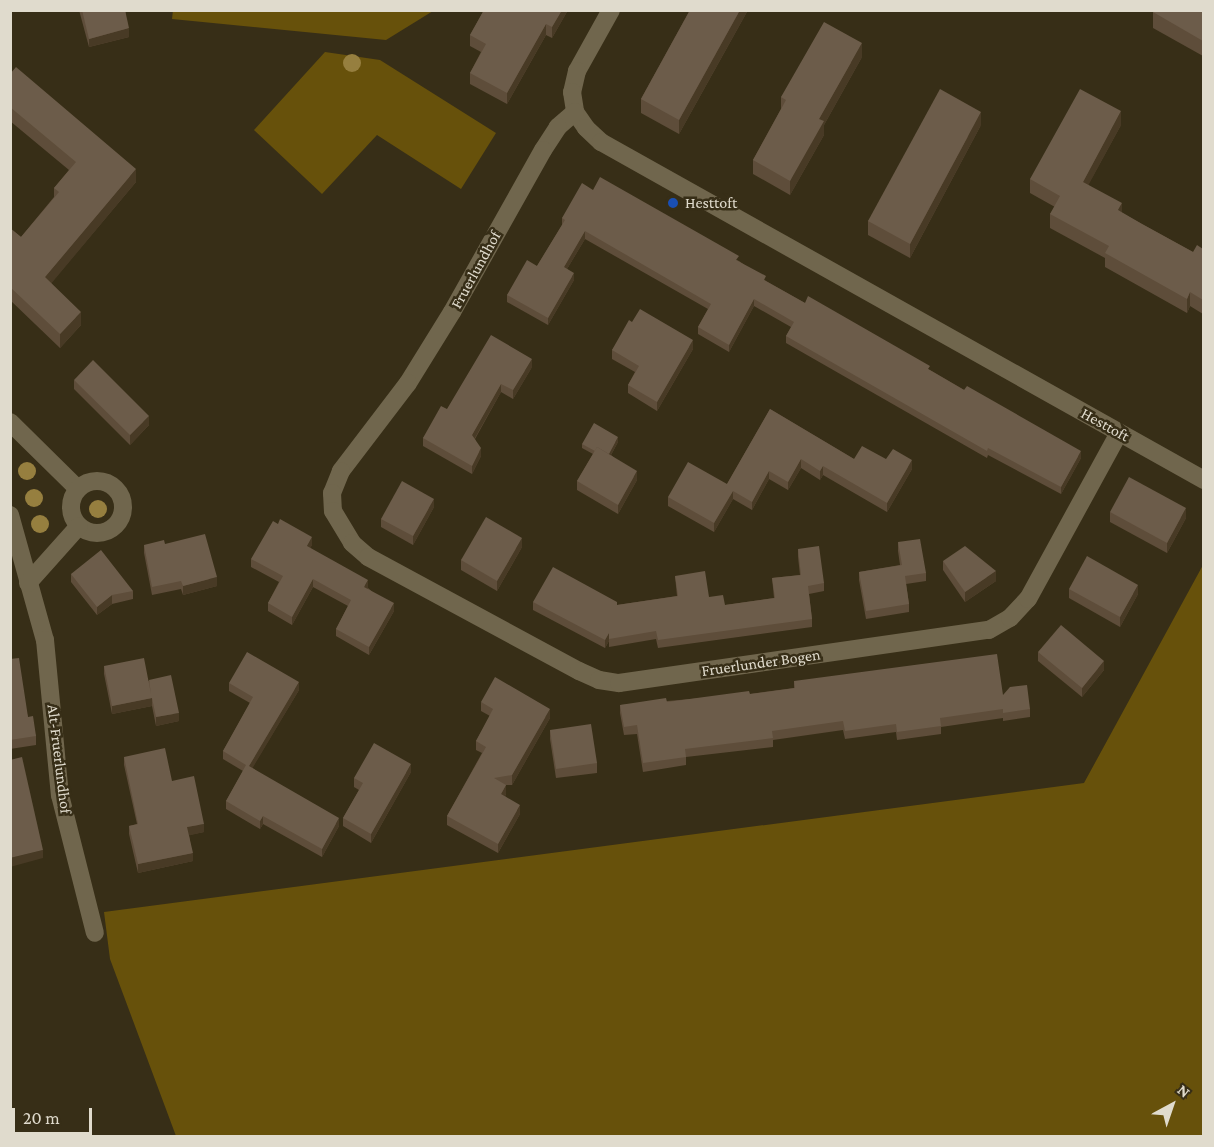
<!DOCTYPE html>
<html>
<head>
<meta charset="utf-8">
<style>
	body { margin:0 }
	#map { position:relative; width:1214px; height:1147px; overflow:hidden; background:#372e17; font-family:"Crimson Pro",serif }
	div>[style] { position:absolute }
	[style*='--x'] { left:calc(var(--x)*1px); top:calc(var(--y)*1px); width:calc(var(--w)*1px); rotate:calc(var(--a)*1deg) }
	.green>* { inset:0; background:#67510b }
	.minor>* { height:18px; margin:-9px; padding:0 9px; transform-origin:9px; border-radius:9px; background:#70664d }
	.minor>.ring { margin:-9px; padding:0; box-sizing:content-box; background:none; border:18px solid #70664d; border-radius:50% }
	.trees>* { width:18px; height:18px; margin:-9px; border-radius:50%; background:#967f3f }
	.wall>* { inset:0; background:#5e4d3a }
	.shaded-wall>* { inset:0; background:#483a25 }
	.building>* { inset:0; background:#6c5c4a }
	.dots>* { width:16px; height:16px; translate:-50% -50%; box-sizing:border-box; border:3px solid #372e17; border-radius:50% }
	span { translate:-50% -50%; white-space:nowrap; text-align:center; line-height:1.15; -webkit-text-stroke:5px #372e17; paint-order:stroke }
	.poi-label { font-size:16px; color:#e0dbcd }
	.left { translate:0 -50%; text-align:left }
	.street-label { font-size:16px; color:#e0dbcd }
	.frame { position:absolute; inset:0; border:12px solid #e0dbcd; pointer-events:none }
	.north { position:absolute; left:1142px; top:1075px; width:60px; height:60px; -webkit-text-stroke:4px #372e17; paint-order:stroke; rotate:40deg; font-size:16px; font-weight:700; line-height:24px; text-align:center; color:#e0dbcd }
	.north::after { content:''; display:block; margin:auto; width:21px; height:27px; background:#e0dbcd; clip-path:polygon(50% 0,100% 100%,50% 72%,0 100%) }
	.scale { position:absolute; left:12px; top:1108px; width:80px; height:27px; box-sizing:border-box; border:3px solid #e0dbcd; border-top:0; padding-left:8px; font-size:18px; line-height:21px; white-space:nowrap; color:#e0dbcd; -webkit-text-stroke:4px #372e17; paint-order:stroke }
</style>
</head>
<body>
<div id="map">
	<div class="green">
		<i style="clip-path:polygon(173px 10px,433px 10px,433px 11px,386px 40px,172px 19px)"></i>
		<i style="clip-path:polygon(325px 52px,380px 60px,496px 133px,461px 189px,377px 135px,322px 194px,254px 130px)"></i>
		<i style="clip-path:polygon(1203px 565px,1203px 1136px,176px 1136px,110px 959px,104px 912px,1084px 783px)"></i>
	</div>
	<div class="minor">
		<i style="--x:611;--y:10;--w:70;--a:119.1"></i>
		<i style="--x:577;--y:71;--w:22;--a:103"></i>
		<i style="--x:572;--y:92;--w:20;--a:81"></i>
		<i style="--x:575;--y:112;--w:19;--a:55"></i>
		<i style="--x:586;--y:128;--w:21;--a:43"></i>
		<i style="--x:601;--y:142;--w:691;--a:29.27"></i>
		<i style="--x:575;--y:112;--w:23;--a:139"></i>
		<i style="--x:558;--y:127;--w:27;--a:123"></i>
		<i style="--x:543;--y:150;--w:186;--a:119.3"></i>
		<i style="--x:452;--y:312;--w:84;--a:121.8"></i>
		<i style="--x:408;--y:383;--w:111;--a:127.3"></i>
		<i style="--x:341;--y:471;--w:24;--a:112"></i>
		<i style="--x:332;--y:493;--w:18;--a:87"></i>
		<i style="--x:333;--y:511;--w:37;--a:59"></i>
		<i style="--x:352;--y:543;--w:21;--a:41"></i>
		<i style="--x:368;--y:557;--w:240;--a:28.4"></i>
		<i style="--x:579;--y:671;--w:22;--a:24"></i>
		<i style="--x:599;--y:680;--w:20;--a:9"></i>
		<i style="--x:619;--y:683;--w:374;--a:-8.2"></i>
		<i style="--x:989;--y:630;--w:24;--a:-30"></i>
		<i style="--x:1010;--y:618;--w:26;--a:-47"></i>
		<i style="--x:1028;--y:599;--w:189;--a:-61.3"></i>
		<i style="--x:10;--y:422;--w:95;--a:44.6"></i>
		<i class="ring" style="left:71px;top:481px;width:34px;height:34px"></i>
		<i style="--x:10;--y:515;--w:130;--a:74.4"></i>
		<i style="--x:45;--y:640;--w:156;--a:84.5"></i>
		<i style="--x:60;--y:795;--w:142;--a:75.8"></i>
		<i style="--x:28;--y:583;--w:76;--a:-48.2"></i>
	</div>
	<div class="trees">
		<i style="left:352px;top:63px"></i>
		<i style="left:27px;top:471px"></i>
		<i style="left:34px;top:498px"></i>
		<i style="left:98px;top:509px"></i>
		<i style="left:40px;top:524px"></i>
	</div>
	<div class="wall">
		<i style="clip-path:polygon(79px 10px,125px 10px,129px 37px,89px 47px)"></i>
		<i style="clip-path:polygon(484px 10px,568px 10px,552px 38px,546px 35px,507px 104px,470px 84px,470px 73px,481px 52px,470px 46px,470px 35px)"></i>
		<i style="clip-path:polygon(690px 10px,748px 10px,679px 134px,641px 113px,641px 99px)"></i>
		<i style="clip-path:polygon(1203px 10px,1203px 56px,1153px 28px,1153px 12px)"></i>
		<i style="clip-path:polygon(862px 57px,824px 125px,824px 135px,790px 195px,753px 174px,753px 160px,781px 109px,781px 97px)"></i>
		<i style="clip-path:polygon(10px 74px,136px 182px,51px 283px,81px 325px,60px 348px,10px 300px,10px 228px,21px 237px,54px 197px,54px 188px,69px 170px,10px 121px)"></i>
		<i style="clip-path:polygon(981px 125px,910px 258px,868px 235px,868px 221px)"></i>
		<i style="clip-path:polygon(1121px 125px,1088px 185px,1122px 213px,1193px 252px,1203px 249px,1203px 314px,1190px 306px,1187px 313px,1105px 267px,1105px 258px,1050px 228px,1050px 214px,1055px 207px,1030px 193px,1030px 179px)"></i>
		<i style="clip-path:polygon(593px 190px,739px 261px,766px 281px,805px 303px,930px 370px,1081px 458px,1061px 494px,988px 455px,987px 458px,786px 343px,786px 336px,791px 327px,754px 306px,729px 352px,698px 334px,698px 327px,708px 309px,585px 239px,567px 269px,574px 280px,548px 325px,507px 302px,507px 295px,537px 266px,562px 225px,562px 218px)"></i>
		<i style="clip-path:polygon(632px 322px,693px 349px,657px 411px,628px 393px,628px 385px,635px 372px,612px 359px,612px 350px)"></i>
		<i style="clip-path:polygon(532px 367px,513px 399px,501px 392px,475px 439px,481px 456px,472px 474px,423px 446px,423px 438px,447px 409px)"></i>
		<i style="clip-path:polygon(74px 380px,149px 425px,130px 445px,74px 389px)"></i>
		<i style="clip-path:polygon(770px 409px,854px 459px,886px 459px,912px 469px,887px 512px,823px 475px,820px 480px,801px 468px,788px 490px,769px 479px,752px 510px,733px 499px,714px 532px,668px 506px,668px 497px,727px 484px)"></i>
		<i style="clip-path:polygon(618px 442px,611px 455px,637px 480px,618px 514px,577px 490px,577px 481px,593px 454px,582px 448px,582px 444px)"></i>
		<i style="clip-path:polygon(434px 507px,413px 545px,381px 527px,381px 519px)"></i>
		<i style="clip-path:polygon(1110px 512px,1186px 518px,1167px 553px,1110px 522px)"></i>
		<i style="clip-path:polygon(898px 542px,926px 573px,926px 581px,906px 584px,909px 604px,909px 612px,866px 619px,859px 580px,859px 572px,900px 565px,898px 551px)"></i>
		<i style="clip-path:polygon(165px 544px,217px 586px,183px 595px,181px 589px,152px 595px,144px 553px,144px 545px)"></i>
		<i style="clip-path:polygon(312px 545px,310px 548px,368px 588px,394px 611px,369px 655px,336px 636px,336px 629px,348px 606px,313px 587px,292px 625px,268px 611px,268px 603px,279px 582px,251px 567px,251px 559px)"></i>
		<i style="clip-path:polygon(522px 547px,497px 591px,461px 570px,461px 560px)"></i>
		<i style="clip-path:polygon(798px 549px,824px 583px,824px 591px,809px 594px,812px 619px,812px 627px,658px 648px,656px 639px,609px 647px,609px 641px,605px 648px,533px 610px,533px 602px,617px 605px,677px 596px,675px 576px,709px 597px,725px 605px,774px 598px,772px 578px,800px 575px,798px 557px)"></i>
		<i style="clip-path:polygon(943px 561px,996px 581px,965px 602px,943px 570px)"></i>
		<i style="clip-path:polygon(71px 574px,133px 591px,133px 599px,112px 604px,97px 615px,71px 582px)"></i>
		<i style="clip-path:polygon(1069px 589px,1138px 594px,1120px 627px,1069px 598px)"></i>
		<i style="clip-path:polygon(1038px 652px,1104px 670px,1082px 697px,1038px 661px)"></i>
		<i style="clip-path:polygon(10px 659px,28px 717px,36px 736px,36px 745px,10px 749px)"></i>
		<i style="clip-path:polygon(104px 666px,149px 681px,179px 721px,156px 726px,152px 706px,112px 714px,104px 674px)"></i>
		<i style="clip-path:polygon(794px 681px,1003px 695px,1030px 709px,1030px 717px,1003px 721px,1003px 718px,941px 727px,941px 734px,897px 740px,896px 732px,845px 739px,843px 730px,773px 740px,773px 747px,686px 757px,686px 765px,643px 772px,637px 734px,624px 735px,620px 713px,620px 705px,750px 694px,794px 688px)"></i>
		<i style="clip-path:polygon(229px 683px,299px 690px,252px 768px,339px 826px,322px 857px,263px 824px,260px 829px,226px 809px,226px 801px,243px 771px,223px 759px,223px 751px,250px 703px,229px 691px)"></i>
		<i style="clip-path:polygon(481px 702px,550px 718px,512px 785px,506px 785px,506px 794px,505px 796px,520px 814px,498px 853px,447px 825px,447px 816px,482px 753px,476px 750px,476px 741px,490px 716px,481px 711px)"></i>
		<i style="clip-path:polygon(550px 730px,597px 763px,597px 773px,556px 778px,550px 739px)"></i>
		<i style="clip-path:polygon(124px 757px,172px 781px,204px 832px,189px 835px,193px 861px,138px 873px,129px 834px,129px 826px,137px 824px,124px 765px)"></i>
		<i style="clip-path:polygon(411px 772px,371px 843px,343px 826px,343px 818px,359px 790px,354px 787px,354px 778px)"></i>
	</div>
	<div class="shaded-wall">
		<i style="clip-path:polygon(562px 10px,568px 10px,552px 38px,552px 27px)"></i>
		<i style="clip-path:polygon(740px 10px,748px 10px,679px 134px,679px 120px)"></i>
		<i style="clip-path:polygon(546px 24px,546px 35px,507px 104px,507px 93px)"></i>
		<i style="clip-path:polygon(129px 28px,129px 37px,89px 47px,89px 39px)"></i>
		<i style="clip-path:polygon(862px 43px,862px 57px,824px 125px,824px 135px,790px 195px,790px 181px,819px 119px)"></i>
		<i style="clip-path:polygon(1121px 111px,1121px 125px,1083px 195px,1083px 182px)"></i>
		<i style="clip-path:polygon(981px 112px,981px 125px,910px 258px,910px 244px)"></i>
		<i style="clip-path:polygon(136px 169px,136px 182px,45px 291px,45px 277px)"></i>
		<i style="clip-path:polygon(1122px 203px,1122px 217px,1118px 210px)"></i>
		<i style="clip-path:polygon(585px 231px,585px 239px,564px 274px,564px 267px)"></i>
		<i style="clip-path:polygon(574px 273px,574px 280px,548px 325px,548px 318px)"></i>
		<i style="clip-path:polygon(1190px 292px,1190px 306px,1187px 313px,1187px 299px)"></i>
		<i style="clip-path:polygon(754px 299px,754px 306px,729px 352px,729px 345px)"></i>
		<i style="clip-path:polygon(81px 312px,81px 325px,60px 348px,60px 334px)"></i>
		<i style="clip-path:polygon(693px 340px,693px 349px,657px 411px,657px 402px)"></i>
		<i style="clip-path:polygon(532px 359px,532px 367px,513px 399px,513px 390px)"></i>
		<i style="clip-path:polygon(501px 384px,501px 392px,472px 443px,472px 435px)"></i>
		<i style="clip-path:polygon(149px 416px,149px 425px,130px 445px,130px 435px)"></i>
		<i style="clip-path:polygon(618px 437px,618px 442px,607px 462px,607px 457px)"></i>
		<i style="clip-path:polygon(481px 448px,481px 456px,472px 474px,472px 466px)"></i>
		<i style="clip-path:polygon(1081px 451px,1081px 458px,1061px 494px,1061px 487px)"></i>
		<i style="clip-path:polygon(801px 459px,801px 468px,788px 490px,788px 482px)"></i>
		<i style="clip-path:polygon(912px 460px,912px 469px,887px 512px,887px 503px)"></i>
		<i style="clip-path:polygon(823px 466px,823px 475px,820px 480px,820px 471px)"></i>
		<i style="clip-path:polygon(637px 471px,637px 480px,618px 514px,618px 505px)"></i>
		<i style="clip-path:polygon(769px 471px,769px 479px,752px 510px,752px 502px)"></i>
		<i style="clip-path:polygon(733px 491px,733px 499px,714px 532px,714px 523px)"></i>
		<i style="clip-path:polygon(434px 499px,434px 507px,413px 545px,413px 536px)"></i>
		<i style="clip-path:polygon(1186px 508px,1186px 518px,1167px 553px,1167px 543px)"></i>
		<i style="clip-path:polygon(312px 537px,312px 545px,307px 554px,307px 546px)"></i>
		<i style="clip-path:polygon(522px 538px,522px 547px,497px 591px,497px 581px)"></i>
		<i style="clip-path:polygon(996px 571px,996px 581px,965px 602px,965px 592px)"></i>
		<i style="clip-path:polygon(217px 577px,217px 586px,183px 595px,183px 586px)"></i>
		<i style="clip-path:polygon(313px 579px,313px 587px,292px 625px,292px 617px)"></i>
		<i style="clip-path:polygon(368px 580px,368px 588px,364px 595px,364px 587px)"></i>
		<i style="clip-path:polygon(1138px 585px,1138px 594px,1120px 627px,1120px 617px)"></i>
		<i style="clip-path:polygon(112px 595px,112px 604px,97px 615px,97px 607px)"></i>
		<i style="clip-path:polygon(394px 603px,394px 611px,369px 655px,369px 647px)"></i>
		<i style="clip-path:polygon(609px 633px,609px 641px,605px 648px,605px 640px)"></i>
		<i style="clip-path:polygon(1104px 661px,1104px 670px,1082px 697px,1082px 688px)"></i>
		<i style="clip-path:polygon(299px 682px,299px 690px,249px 774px,249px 766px)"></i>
		<i style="clip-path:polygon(152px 698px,152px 706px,112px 714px,112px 706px)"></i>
		<i style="clip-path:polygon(550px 709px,550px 718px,512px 785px,512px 775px)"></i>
		<i style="clip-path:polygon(179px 713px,179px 721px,156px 726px,156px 717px)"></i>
		<i style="clip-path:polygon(411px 764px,411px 772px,371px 843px,371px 834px)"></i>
		<i style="clip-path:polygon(506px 785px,506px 794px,501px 803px,501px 794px)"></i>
		<i style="clip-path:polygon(520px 805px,520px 814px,498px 853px,498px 844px)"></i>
		<i style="clip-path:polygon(263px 816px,263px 824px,260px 829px,260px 821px)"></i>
		<i style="clip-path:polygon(339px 818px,339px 826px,322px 857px,322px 849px)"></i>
		<i style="clip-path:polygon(204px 824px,204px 832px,187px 836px,187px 827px)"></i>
		<i style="clip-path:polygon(43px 850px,43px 858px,10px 867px,10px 858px)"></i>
		<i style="clip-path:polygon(193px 853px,193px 861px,138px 873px,138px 864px)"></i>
	</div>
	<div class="building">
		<i style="clip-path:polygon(82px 10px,125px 10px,129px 28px,89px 39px)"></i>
		<i style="clip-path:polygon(484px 10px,562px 10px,552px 27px,546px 24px,507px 93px,470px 73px,486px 44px,470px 35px)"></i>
		<i style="clip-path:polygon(690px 10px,740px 10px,679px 120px,641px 99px)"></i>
		<i style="clip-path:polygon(1154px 10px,1203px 10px,1203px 41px,1153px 12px)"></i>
		<i style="clip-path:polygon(824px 22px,862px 43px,819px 119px,824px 121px,790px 181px,753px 160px,786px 100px,781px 97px)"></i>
		<i style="clip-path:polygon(16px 67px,136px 169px,45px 277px,81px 312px,60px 334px,10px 287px,10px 228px,21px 237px,59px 192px,54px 188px,76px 162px,10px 107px,10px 74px)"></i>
		<i style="clip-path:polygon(940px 89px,981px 112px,910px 244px,868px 221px)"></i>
		<i style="clip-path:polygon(1080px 89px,1121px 111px,1083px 182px,1122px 203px,1118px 210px,1142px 224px,1193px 252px,1197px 245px,1203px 249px,1203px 300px,1190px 292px,1187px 299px,1105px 253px,1109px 246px,1050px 214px,1060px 196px,1030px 179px)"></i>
		<i style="clip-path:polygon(600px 177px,739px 256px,736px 260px,766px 276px,764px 280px,805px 303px,808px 296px,930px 366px,928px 369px,964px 390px,967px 386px,1081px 451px,1061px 487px,988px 448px,987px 451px,786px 336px,794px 322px,754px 299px,729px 345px,698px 327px,711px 304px,585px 231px,564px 267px,574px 273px,548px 318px,507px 295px,527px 260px,537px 266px,565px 220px,562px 218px,582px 183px,593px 190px)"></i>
		<i style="clip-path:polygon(640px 309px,693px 340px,657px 402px,628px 385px,639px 366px,612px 350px,629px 320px,632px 322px)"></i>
		<i style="clip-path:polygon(491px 335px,532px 359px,513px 390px,501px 384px,472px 435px,481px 448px,472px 466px,423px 438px,441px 406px,447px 409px)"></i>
		<i style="clip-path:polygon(93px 360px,149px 416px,130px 435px,74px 380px)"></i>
		<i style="clip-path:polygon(770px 409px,854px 459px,862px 446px,886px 459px,893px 449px,912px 460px,887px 503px,823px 466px,820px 471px,801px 459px,788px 482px,769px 471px,752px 502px,733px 491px,714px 523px,668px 497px,688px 462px,727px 484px)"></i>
		<i style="clip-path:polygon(594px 423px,618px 437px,609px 454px,597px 447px,595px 451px,582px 444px)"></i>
		<i style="clip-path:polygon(597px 447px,637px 471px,618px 505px,577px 481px)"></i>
		<i style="clip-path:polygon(1129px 477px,1186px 508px,1167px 543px,1110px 512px)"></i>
		<i style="clip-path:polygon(402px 481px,434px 499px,413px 536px,381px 519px)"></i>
		<i style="clip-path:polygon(486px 517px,522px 538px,497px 581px,461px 560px)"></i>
		<i style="clip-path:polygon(280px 519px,312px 537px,307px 546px,368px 580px,364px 587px,394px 603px,369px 647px,336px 629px,351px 600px,313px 579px,292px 617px,268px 603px,283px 576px,251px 559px,273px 521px,278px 524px)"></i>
		<i style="clip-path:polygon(205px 534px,217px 577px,183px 586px,181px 581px,152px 587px,144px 545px,164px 540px,165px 544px)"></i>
		<i style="clip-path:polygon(920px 539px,926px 573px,905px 576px,909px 604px,866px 611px,859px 572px,902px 565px,898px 542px)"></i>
		<i style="clip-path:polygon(819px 546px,824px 583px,808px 586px,812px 619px,658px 640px,656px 631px,609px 639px,609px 633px,605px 640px,533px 602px,553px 567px,617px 602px,617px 605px,678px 596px,675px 576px,705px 571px,709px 597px,723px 595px,725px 605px,775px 598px,772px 578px,801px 575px,798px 549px)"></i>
		<i style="clip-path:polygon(965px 546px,996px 571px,965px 592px,943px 561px)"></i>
		<i style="clip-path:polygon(101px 550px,133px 591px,112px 595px,97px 607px,71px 574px)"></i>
		<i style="clip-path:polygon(1087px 556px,1138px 585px,1120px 617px,1069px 589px)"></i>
		<i style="clip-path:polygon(1061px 625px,1104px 661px,1082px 688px,1038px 652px)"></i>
		<i style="clip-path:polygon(247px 652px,299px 682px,249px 766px,339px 818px,322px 849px,263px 816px,260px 821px,226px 801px,246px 765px,223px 751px,253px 697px,229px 683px)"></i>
		<i style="clip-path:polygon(997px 654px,1003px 695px,1010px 687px,1027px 685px,1030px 709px,1003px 713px,1003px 709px,940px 718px,941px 726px,897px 732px,896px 724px,845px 731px,843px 721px,772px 731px,773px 738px,685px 749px,686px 757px,643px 763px,637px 725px,624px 727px,620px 705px,666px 698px,667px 702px,749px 691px,750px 694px,795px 688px,794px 681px)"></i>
		<i style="clip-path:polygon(19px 658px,28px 717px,33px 716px,36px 736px,10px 740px,10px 659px)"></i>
		<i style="clip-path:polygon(144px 658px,151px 694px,149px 680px,171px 675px,179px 713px,156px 717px,152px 698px,112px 706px,104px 666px)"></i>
		<i style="clip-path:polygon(495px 677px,550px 709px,512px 775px,494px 778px,506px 785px,501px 794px,520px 805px,498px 844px,447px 816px,486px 747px,476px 741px,493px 709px,481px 702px)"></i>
		<i style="clip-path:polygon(591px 724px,597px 763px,556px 769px,550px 730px)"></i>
		<i style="clip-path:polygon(374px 743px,411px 764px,371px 834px,343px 818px,363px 783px,354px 778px)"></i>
		<i style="clip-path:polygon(165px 748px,172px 781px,194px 776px,204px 824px,187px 827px,193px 853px,138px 864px,129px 826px,138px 824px,124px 757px)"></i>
		<i style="clip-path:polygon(22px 757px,43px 850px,10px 858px,10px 760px)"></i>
	</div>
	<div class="dots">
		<i style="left:673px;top:203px;background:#1a4fb4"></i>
	</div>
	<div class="poi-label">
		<span class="left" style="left:685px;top:203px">Hesttoft</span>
	</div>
	<div class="street-label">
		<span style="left:476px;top:270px;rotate:-61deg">Fruerlundhof</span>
		<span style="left:1105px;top:425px;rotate:29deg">Hesttoft</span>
		<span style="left:761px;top:663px;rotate:-8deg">Fruerlunder Bogen</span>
		<span style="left:59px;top:759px;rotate:83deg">Alt-Fruerlundhof</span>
	</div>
	<div class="frame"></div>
	<div class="north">N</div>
	<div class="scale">20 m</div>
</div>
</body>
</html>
